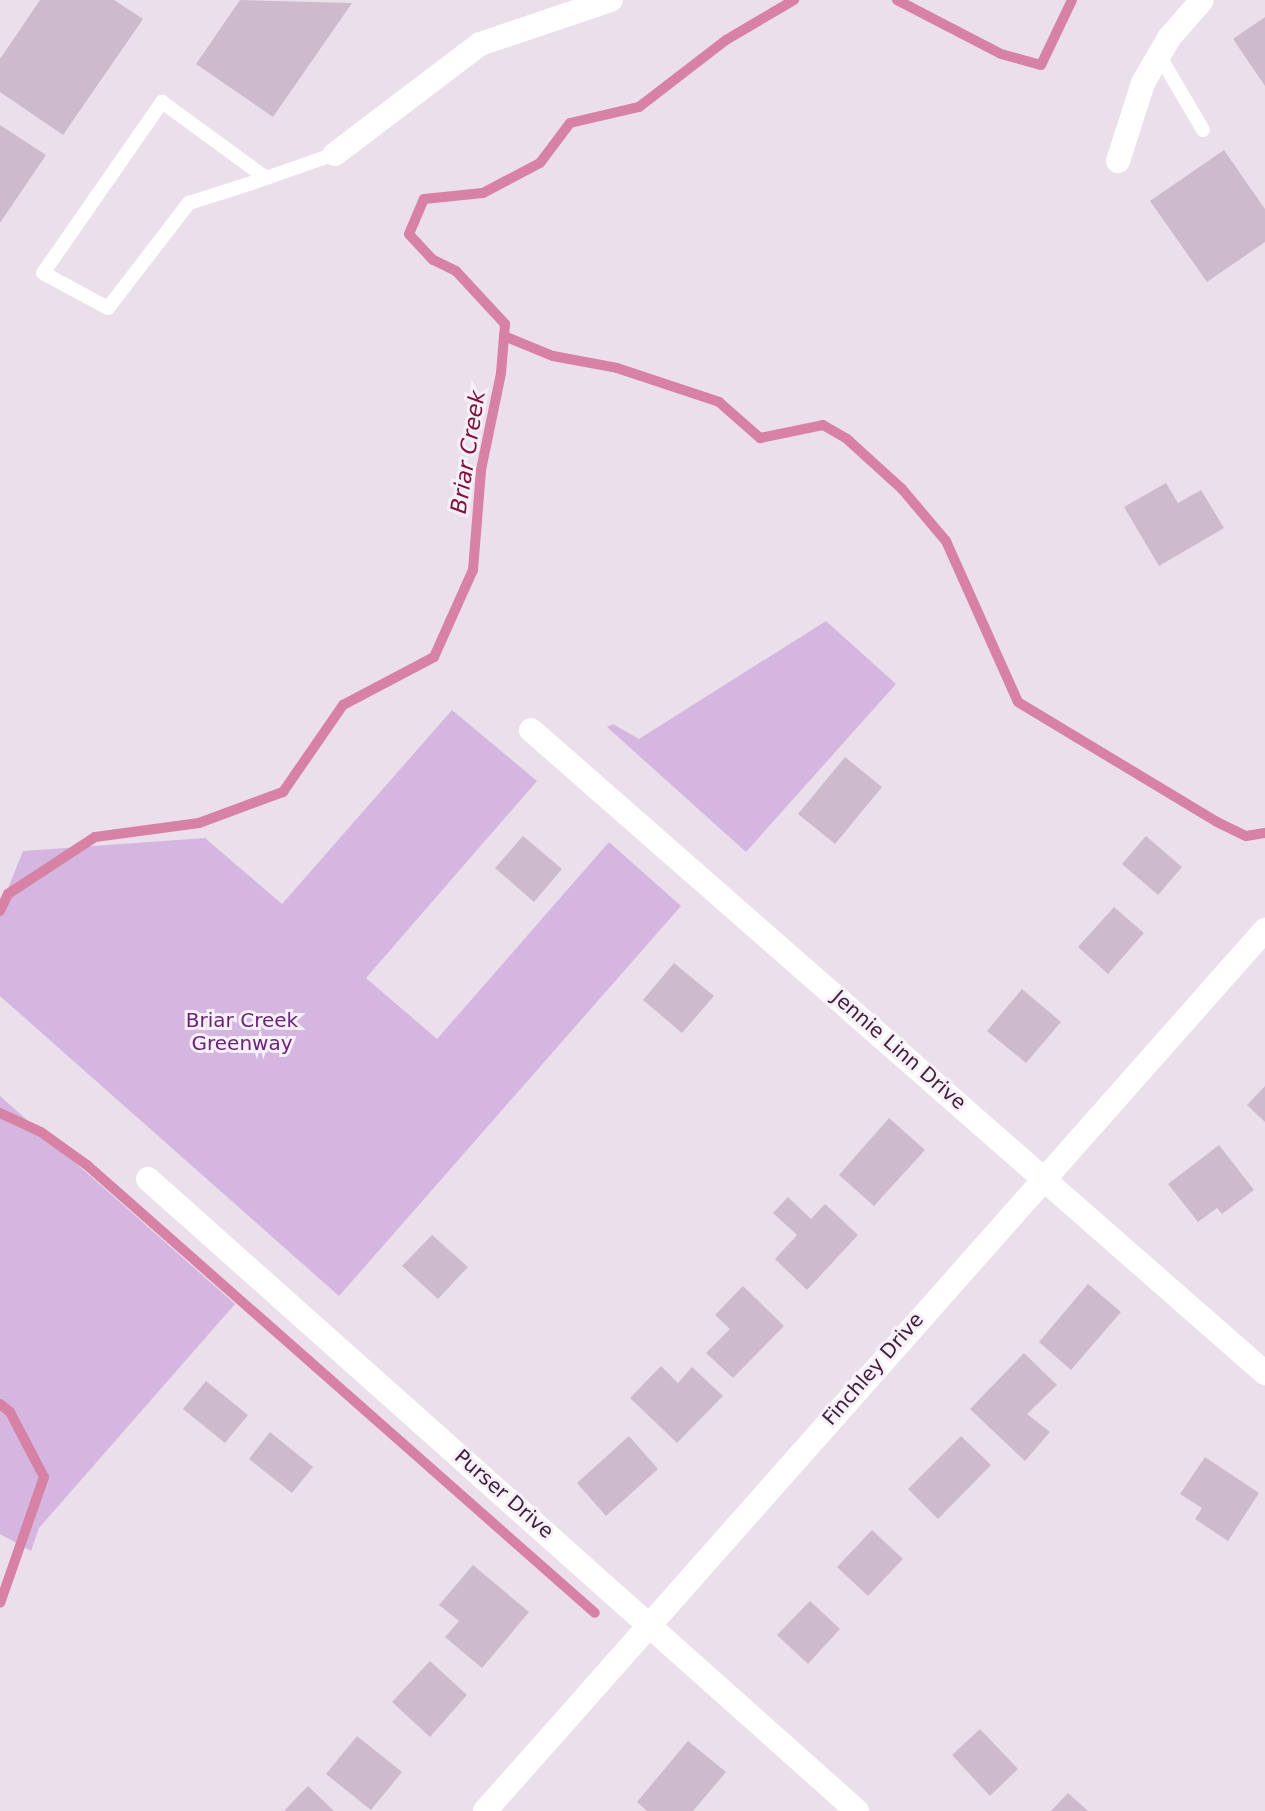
<!DOCTYPE html>
<html>
<head>
<meta charset="utf-8">
<style>
	body { margin:0 }
	#map { position:relative; width:1265px; height:1811px; overflow:hidden; background:#ecdfec; font-family:"DejaVu Sans",sans-serif }
	div>[style] { position:absolute }
	[style*='--x'] { left:calc(var(--x)*1px); top:calc(var(--y)*1px); width:calc(var(--w)*1px); rotate:calc(var(--a)*1deg) }
	.green>* { inset:0; background:#d4b6e0 }
	.stream>* { height:10px; margin:-5px; padding:0 5px; transform-origin:5px; border-radius:5px; background:#d781a4 }
	.building>* { inset:0; background:#cdbbcd }
	.lane>* { height:14px; margin:-7px; padding:0 7px; transform-origin:7px; border-radius:7px; background:#fff }
	.street>* { height:24px; margin:-12px; padding:0 12px; transform-origin:12px; border-radius:12px; background:#fff }
	span { translate:-50% -50%; white-space:nowrap; text-align:center; line-height:1.15; -webkit-text-stroke:6px #f8f0f8; paint-order:stroke }
	.park-label { font-size:20px; color:#6a2579 }
	.street-label { font-size:20px; color:#3e1f39 }
	.water-label { font-size:22px; color:#80133e; font-style:italic }
</style>
</head>
<body>
<div id="map">
	<div class="green">
		<i style="clip-path:polygon(826px 621px,896px 684px,746px 852px,607px 727px,613px 724px,639px 739px)"></i>
		<i style="clip-path:polygon(452px 710px,537px 781px,366px 978px,437px 1039px,609px 842px,681px 906px,339px 1296px,0 996px,0 908px,23px 851px,205px 838px,282px 904px)"></i>
		<i style="clip-path:polygon(0 1096px,235px 1304px,39px 1528px,31px 1551px,0 1534px)"></i>
	</div>
	<div class="stream">
		<i style="--x:897;--y:0;--w:117;--a:27.4"></i>
		<i style="--x:1001;--y:54;--w:41;--a:15.4"></i>
		<i style="--x:1041;--y:65;--w:72;--a:-64.5"></i>
		<i style="--x:504;--y:336;--w:53;--a:22.2"></i>
		<i style="--x:553;--y:356;--w:65;--a:10.6"></i>
		<i style="--x:617;--y:368;--w:108;--a:18.4"></i>
		<i style="--x:719;--y:402;--w:55;--a:41.3"></i>
		<i style="--x:760;--y:438;--w:64;--a:-11.7"></i>
		<i style="--x:823;--y:425;--w:28;--a:30"></i>
		<i style="--x:847;--y:439;--w:74;--a:42.3"></i>
		<i style="--x:902;--y:489;--w:68;--a:49.8"></i>
		<i style="--x:946;--y:541;--w:176;--a:65.9"></i>
		<i style="--x:1018;--y:702;--w:232;--a:31.1"></i>
		<i style="--x:1217;--y:822;--w:32;--a:26"></i>
		<i style="--x:1246;--y:836;--w:19;--a:-9"></i>
		<i style="--x:0;--y:911;--w:19;--a:-65"></i>
		<i style="--x:8;--y:894;--w:104;--a:-33.2"></i>
		<i style="--x:95;--y:837;--w:105;--a:-7.7"></i>
		<i style="--x:199;--y:823;--w:90;--a:-20.3"></i>
		<i style="--x:283;--y:792;--w:106;--a:-55.4"></i>
		<i style="--x:343;--y:705;--w:103;--a:-27.8"></i>
		<i style="--x:434;--y:657;--w:95;--a:-65.9"></i>
		<i style="--x:473;--y:570;--w:100;--a:-85.4"></i>
		<i style="--x:481;--y:470;--w:99;--a:-78.3"></i>
		<i style="--x:501;--y:373;--w:49;--a:-85.3"></i>
		<i style="--x:505;--y:324;--w:72;--a:-132.8"></i>
		<i style="--x:456;--y:271;--w:25;--a:-154"></i>
		<i style="--x:433;--y:260;--w:35;--a:-133"></i>
		<i style="--x:409;--y:234;--w:38;--a:-67"></i>
		<i style="--x:424;--y:199;--w:59;--a:-5.8"></i>
		<i style="--x:483;--y:193;--w:64;--a:-27.8"></i>
		<i style="--x:540;--y:163;--w:50;--a:-53.1"></i>
		<i style="--x:570;--y:123;--w:71;--a:-13.1"></i>
		<i style="--x:639;--y:107;--w:110;--a:-37.6"></i>
		<i style="--x:726;--y:40;--w:79;--a:-30.5"></i>
		<i style="--x:0;--y:1113;--w:45;--a:24.9"></i>
		<i style="--x:41;--y:1132;--w:57;--a:35.7"></i>
		<i style="--x:87;--y:1165;--w:677;--a:41.41"></i>
		<i style="--x:0;--y:1404;--w:13;--a:39"></i>
		<i style="--x:10;--y:1412;--w:73;--a:62.4"></i>
		<i style="--x:44;--y:1477;--w:133;--a:109.2"></i>
	</div>
	<div class="building">
		<i style="clip-path:polygon(40px 0,114px 0,143px 19px,63px 135px,0 92px,0 59px)"></i>
		<i style="clip-path:polygon(240px 0,352px 3px,273px 117px,196px 64px)"></i>
		<i style="clip-path:polygon(1265px 17px,1265px 86px,1233px 39px)"></i>
		<i style="clip-path:polygon(0 125px,46px 155px,0 223px)"></i>
		<i style="clip-path:polygon(1224px 150px,1265px 209px,1265px 242px,1207px 282px,1150px 201px)"></i>
		<i style="clip-path:polygon(1166px 483px,1178px 503px,1201px 490px,1224px 528px,1159px 566px,1124px 507px)"></i>
		<i style="clip-path:polygon(845px 757px,882px 787px,835px 844px,798px 814px)"></i>
		<i style="clip-path:polygon(523px 836px,562px 869px,534px 902px,495px 868px)"></i>
		<i style="clip-path:polygon(1146px 836px,1182px 867px,1158px 895px,1122px 864px)"></i>
		<i style="clip-path:polygon(1114px 907px,1144px 933px,1108px 974px,1078px 947px)"></i>
		<i style="clip-path:polygon(674px 963px,714px 996px,682px 1033px,643px 1000px)"></i>
		<i style="clip-path:polygon(1022px 989px,1061px 1022px,1026px 1063px,987px 1031px)"></i>
		<i style="clip-path:polygon(1265px 1086px,1265px 1122px,1247px 1105px)"></i>
		<i style="clip-path:polygon(889px 1118px,925px 1150px,874px 1206px,839px 1175px)"></i>
		<i style="clip-path:polygon(1219px 1145px,1254px 1190px,1222px 1214px,1217px 1208px,1198px 1222px,1168px 1184px)"></i>
		<i style="clip-path:polygon(788px 1197px,811px 1219px,825px 1204px,858px 1235px,807px 1290px,775px 1259px,797px 1235px,773px 1213px)"></i>
		<i style="clip-path:polygon(432px 1235px,468px 1267px,438px 1299px,402px 1266px)"></i>
		<i style="clip-path:polygon(1088px 1284px,1121px 1312px,1071px 1370px,1039px 1342px)"></i>
		<i style="clip-path:polygon(743px 1286px,784px 1326px,733px 1378px,706px 1353px,730px 1329px,715px 1315px)"></i>
		<i style="clip-path:polygon(1024px 1353px,1057px 1385px,1027px 1414px,1050px 1432px,1025px 1461px,970px 1409px)"></i>
		<i style="clip-path:polygon(661px 1366px,678px 1383px,692px 1367px,723px 1396px,677px 1443px,630px 1398px)"></i>
		<i style="clip-path:polygon(206px 1381px,248px 1415px,225px 1443px,183px 1409px)"></i>
		<i style="clip-path:polygon(270px 1432px,313px 1467px,292px 1493px,249px 1459px)"></i>
		<i style="clip-path:polygon(629px 1436px,658px 1469px,606px 1516px,577px 1483px)"></i>
		<i style="clip-path:polygon(961px 1436px,991px 1465px,938px 1519px,908px 1489px)"></i>
		<i style="clip-path:polygon(1205px 1457px,1259px 1493px,1228px 1541px,1195px 1519px,1202px 1508px,1180px 1494px)"></i>
		<i style="clip-path:polygon(872px 1530px,903px 1559px,868px 1596px,837px 1567px)"></i>
		<i style="clip-path:polygon(473px 1565px,529px 1612px,482px 1668px,445px 1637px,459px 1621px,439px 1605px)"></i>
		<i style="clip-path:polygon(810px 1601px,840px 1629px,808px 1664px,777px 1635px)"></i>
		<i style="clip-path:polygon(430px 1661px,467px 1695px,430px 1737px,392px 1702px)"></i>
		<i style="clip-path:polygon(980px 1729px,1018px 1769px,990px 1796px,952px 1755px)"></i>
		<i style="clip-path:polygon(357px 1736px,402px 1772px,371px 1810px,326px 1774px)"></i>
		<i style="clip-path:polygon(688px 1741px,726px 1772px,693px 1811px,647px 1811px,637px 1802px)"></i>
		<i style="clip-path:polygon(308px 1786px,334px 1811px,284px 1811px)"></i>
		<i style="clip-path:polygon(1068px 1793px,1088px 1811px,1051px 1811px)"></i>
	</div>
	<div class="lane">
		<i style="--x:1159;--y:55;--w:87;--a:59.6"></i>
		<i style="--x:266;--y:178;--w:129;--a:-143.8"></i>
		<i style="--x:162;--y:102;--w:208;--a:124.8"></i>
		<i style="--x:43;--y:273;--w:74;--a:28.3"></i>
		<i style="--x:108;--y:308;--w:133;--a:-52.4"></i>
		<i style="--x:189;--y:203;--w:66;--a:-17.6"></i>
		<i style="--x:252;--y:183;--w:88;--a:-19.3"></i>
	</div>
	<div class="street">
		<i style="--x:335;--y:154;--w:182;--a:-37.2"></i>
		<i style="--x:480;--y:44;--w:138;--a:-18.6"></i>
		<i style="--x:1118;--y:161;--w:82;--a:-72.2"></i>
		<i style="--x:1143;--y:83;--w:52;--a:-60"></i>
		<i style="--x:1169;--y:38;--w:50;--a:-49"></i>
		<i style="--x:531;--y:730;--w:976;--a:41.22"></i>
		<i style="--x:148;--y:1179;--w:950;--a:41.71"></i>
		<i style="--x:485;--y:1811;--w:1177;--a:-48.48"></i>
	</div>
	<div class="park-label">
		<span style="left:242px;top:1032px">Briar Creek<br>Greenway</span>
	</div>
	<div class="street-label">
		<span style="left:899px;top:1050px;rotate:41deg">Jennie Linn Drive</span>
		<span style="left:873px;top:1369px;rotate:-49deg">Finchley Drive</span>
		<span style="left:504px;top:1494px;rotate:41deg">Purser Drive</span>
	</div>
	<div class="water-label">
		<span style="left:468px;top:452px;rotate:-81deg">Briar Creek</span>
	</div>
</div>
</body>
</html>
